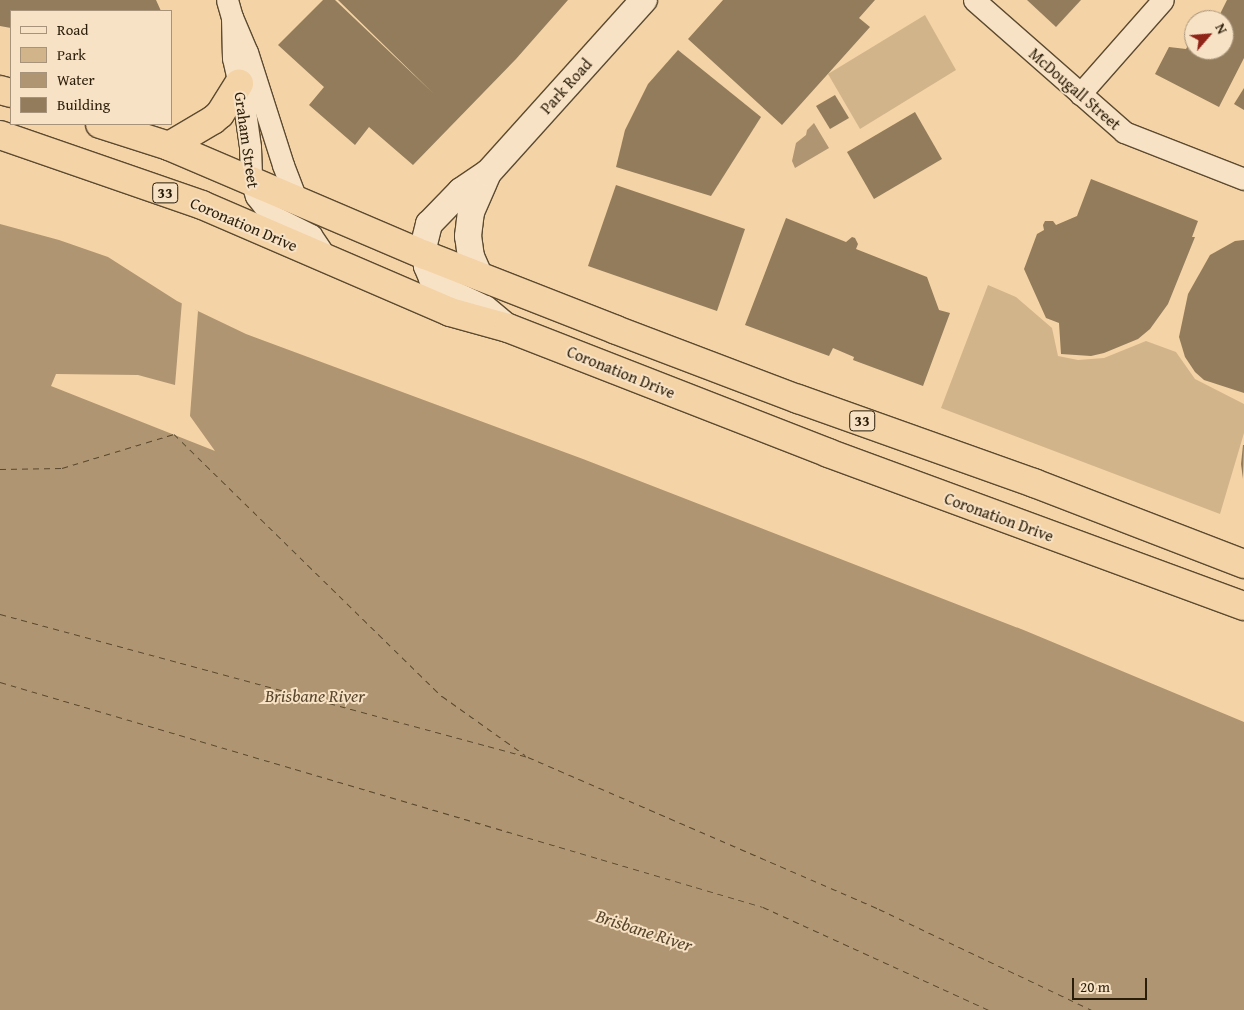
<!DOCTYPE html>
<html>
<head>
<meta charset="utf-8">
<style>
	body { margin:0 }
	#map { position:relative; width:1244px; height:1010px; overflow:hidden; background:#f4d3a6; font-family:"Gentium Book Plus",serif }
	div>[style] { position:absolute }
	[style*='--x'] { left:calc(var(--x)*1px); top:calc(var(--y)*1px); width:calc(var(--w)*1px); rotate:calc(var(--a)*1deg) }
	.green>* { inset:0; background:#d2b48b }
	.water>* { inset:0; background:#af9571 }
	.pier>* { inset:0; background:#f4d3a6 }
	.ferry>* { height:1px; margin-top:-0.5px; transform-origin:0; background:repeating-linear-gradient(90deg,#59472d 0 6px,transparent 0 11px) }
	.building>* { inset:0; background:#937c5b }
	.roads { filter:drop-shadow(1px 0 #5c4a30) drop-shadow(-1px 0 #5c4a30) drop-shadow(0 1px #5c4a30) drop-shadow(0 -1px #5c4a30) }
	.minor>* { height:21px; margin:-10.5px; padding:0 10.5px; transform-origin:10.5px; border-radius:10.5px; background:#f8e2c5 }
	.tertiary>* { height:26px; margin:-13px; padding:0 13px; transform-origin:13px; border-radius:13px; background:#f8e2c5 }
	.trunk>* { height:28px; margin:-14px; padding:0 14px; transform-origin:14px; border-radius:14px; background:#f4d3a6 }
	span { translate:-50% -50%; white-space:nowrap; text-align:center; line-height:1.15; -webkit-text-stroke:4px #f8e2c5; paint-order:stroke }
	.shield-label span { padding:1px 4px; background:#f8e2c5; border:1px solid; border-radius:4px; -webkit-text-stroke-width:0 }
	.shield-label { font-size:15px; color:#2a1d09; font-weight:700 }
	.street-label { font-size:16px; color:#2a1d09 }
	.water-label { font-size:18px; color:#59472d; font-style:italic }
	.legend { position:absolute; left:10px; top:10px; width:162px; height:115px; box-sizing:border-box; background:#f8e2c5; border:1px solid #a6937a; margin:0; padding:6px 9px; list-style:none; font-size:15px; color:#2a1d09 }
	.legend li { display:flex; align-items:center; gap:10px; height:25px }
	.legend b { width:25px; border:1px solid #a6937a }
	.north { position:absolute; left:1184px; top:10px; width:50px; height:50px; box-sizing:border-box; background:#f8e2c5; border:1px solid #a6937a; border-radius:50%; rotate:63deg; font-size:14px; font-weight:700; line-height:20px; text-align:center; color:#2a1d09 }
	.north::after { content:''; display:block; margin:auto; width:18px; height:22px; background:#8f2418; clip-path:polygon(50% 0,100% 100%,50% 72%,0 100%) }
	.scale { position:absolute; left:1072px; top:978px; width:75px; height:22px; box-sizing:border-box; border:2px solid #2a1d09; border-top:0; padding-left:6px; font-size:15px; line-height:18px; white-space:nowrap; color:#2a1d09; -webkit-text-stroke:4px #f8e2c5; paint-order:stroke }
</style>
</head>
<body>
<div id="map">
	<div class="green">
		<i style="clip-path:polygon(925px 15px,956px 70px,860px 129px,828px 74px)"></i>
		<i style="clip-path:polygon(988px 285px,1016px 297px,1052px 328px,1058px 356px,1078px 360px,1104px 358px,1146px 341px,1176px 352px,1195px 379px,1244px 404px,1244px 433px,1220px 514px,941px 408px)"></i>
	</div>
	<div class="water">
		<i style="clip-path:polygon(814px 123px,829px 148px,795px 168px,792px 161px,796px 143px,806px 135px,807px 130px)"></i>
		<i style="clip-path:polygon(0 224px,59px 240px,108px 257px,177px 301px,246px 334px,583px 459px,1026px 631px,1244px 722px,1244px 1010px,0 1010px)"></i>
	</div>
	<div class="pier">
		<i style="clip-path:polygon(182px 301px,198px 311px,190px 416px,215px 451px,51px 386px,56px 374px,138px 375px,175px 385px)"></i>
	</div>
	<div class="ferry">
		<i style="--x:0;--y:469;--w:62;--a:-0.9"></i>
		<i style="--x:62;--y:468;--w:117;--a:-16.9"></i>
		<i style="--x:174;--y:434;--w:375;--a:44.4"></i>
		<i style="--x:442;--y:696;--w:102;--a:35.4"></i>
		<i style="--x:0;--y:614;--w:547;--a:15.15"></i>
		<i style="--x:528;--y:757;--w:382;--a:23.4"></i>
		<i style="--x:879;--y:909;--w:236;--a:25.4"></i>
		<i style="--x:0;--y:682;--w:795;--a:16.43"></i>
		<i style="--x:763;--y:907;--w:248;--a:24.5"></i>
	</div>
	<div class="building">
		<i style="clip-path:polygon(0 0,156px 0,161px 11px,11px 11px,11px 28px,0 26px)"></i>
		<i style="clip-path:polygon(323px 0,335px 0,434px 94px,338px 0,568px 0,516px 59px,413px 165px,369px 127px,355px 145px,309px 105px,324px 87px,278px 45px)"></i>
		<i style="clip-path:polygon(723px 0,875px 0,859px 18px,870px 27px,782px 125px,688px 39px)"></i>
		<i style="clip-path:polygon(1027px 0,1081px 0,1056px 27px)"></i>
		<i style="clip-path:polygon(1227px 0,1244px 0,1244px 58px,1219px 107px,1155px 74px,1169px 47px,1186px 49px,1194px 34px,1194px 50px,1224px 50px,1224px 20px,1217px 20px)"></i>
		<i style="clip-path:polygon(678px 50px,761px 117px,711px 196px,616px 167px,625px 130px,648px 84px)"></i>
		<i style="clip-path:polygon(1244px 88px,1244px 110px,1234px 104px)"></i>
		<i style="clip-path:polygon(835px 95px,849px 118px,830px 129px,816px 106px)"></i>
		<i style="clip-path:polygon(915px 112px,942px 159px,874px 199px,847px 152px)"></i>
		<i style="clip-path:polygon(1091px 179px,1198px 221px,1192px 237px,1195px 237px,1168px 304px,1150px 329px,1138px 339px,1104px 353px,1091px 356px,1061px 354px,1059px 323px,1046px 318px,1024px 269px,1037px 234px,1044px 230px,1043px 225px,1045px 221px,1053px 221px,1056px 225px,1077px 216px)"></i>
		<i style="clip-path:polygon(616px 185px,745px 229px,717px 311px,588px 266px)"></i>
		<i style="clip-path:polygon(786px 218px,846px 242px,852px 237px,855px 238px,858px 244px,856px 249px,927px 277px,939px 310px,950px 313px,923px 386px,853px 360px,854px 357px,833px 348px,829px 356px,745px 325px)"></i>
		<i style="clip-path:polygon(1244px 240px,1244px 393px,1204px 380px,1195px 372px,1185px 357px,1179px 337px,1188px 294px,1210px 255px,1235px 241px)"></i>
		<i style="clip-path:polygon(1243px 445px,1244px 445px,1243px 479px,1241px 464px)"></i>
	</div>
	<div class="roads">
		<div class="minor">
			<i style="--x:227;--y:0;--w:18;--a:74"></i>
			<i style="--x:232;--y:17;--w:38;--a:67"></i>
			<i style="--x:247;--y:52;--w:119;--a:72.3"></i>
			<i style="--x:283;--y:165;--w:36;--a:69"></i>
			<i style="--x:974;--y:0;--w:200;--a:41.3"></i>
			<i style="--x:1124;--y:132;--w:129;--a:21.4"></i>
			<i style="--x:232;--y:17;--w:41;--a:88.6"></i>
			<i style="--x:233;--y:58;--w:54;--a:77.2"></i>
			<i style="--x:245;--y:111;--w:36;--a:82"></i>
			<i style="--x:250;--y:147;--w:32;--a:88"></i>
			<i style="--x:251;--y:179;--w:18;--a:74"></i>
			<i style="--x:256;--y:196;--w:24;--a:52"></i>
			<i style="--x:271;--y:215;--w:45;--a:26.6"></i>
			<i style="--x:311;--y:235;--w:29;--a:56"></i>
			<i style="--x:1080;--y:94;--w:125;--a:-48.6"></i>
		</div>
		<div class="tertiary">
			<i style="--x:480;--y:277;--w:22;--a:-114"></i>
			<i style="--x:471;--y:257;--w:21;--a:-98"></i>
			<i style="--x:468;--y:236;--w:24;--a:-83"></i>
			<i style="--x:471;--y:212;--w:43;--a:-66.4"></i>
			<i style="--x:508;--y:328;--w:30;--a:-140"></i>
			<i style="--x:485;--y:309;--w:44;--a:-154.6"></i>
			<i style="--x:445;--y:290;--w:18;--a:-137"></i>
			<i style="--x:432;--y:278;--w:13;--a:-113"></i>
			<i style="--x:427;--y:266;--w:22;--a:-98"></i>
			<i style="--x:424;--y:244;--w:21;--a:-76"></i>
			<i style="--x:429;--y:224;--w:46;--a:-45.9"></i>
			<i style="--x:461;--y:191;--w:32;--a:-34"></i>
			<i style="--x:488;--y:173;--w:233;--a:-48"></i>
		</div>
		<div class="trunk">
			<i style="--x:0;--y:90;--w:11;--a:15"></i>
			<i style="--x:100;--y:124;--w:72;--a:17.7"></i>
			<i style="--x:169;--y:146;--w:278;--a:23.1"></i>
			<i style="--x:425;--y:255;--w:205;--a:21.4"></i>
			<i style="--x:616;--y:330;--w:195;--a:20.8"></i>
			<i style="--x:798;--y:399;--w:251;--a:19.6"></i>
			<i style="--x:1034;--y:483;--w:225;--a:21.1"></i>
			<i style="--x:0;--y:135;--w:214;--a:19.1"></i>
			<i style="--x:202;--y:205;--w:270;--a:23.3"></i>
			<i style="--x:450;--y:312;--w:60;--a:15.4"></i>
			<i style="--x:508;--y:328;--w:344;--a:21.3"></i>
			<i style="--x:828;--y:453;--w:443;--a:20.2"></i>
			<i style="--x:169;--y:146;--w:51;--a:-30.6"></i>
			<i style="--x:213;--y:120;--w:9;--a:-41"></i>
			<i style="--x:220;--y:114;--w:36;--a:-58"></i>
		</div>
	</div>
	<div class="shield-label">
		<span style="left:165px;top:193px">33</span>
		<span style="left:862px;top:421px">33</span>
	</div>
	<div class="street-label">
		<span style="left:566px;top:86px;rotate:-48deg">Park Road</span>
		<span style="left:1075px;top:89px;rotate:41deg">McDougall Street</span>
		<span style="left:247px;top:140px;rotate:82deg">Graham Street</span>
		<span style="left:244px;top:224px;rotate:23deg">Coronation Drive</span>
		<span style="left:621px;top:372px;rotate:22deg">Coronation Drive</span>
		<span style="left:999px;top:517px;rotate:20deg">Coronation Drive</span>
	</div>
	<div class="water-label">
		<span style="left:315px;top:696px">Brisbane River</span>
		<span style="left:644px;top:931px;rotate:18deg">Brisbane River</span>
	</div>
	<ul class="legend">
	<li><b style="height:6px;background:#f8e2c5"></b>Road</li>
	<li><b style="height:14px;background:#d2b48b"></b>Park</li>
	<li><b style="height:14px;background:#af9571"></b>Water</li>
	<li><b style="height:14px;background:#937c5b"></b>Building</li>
	</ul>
	<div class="north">N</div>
	<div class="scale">20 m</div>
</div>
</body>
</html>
